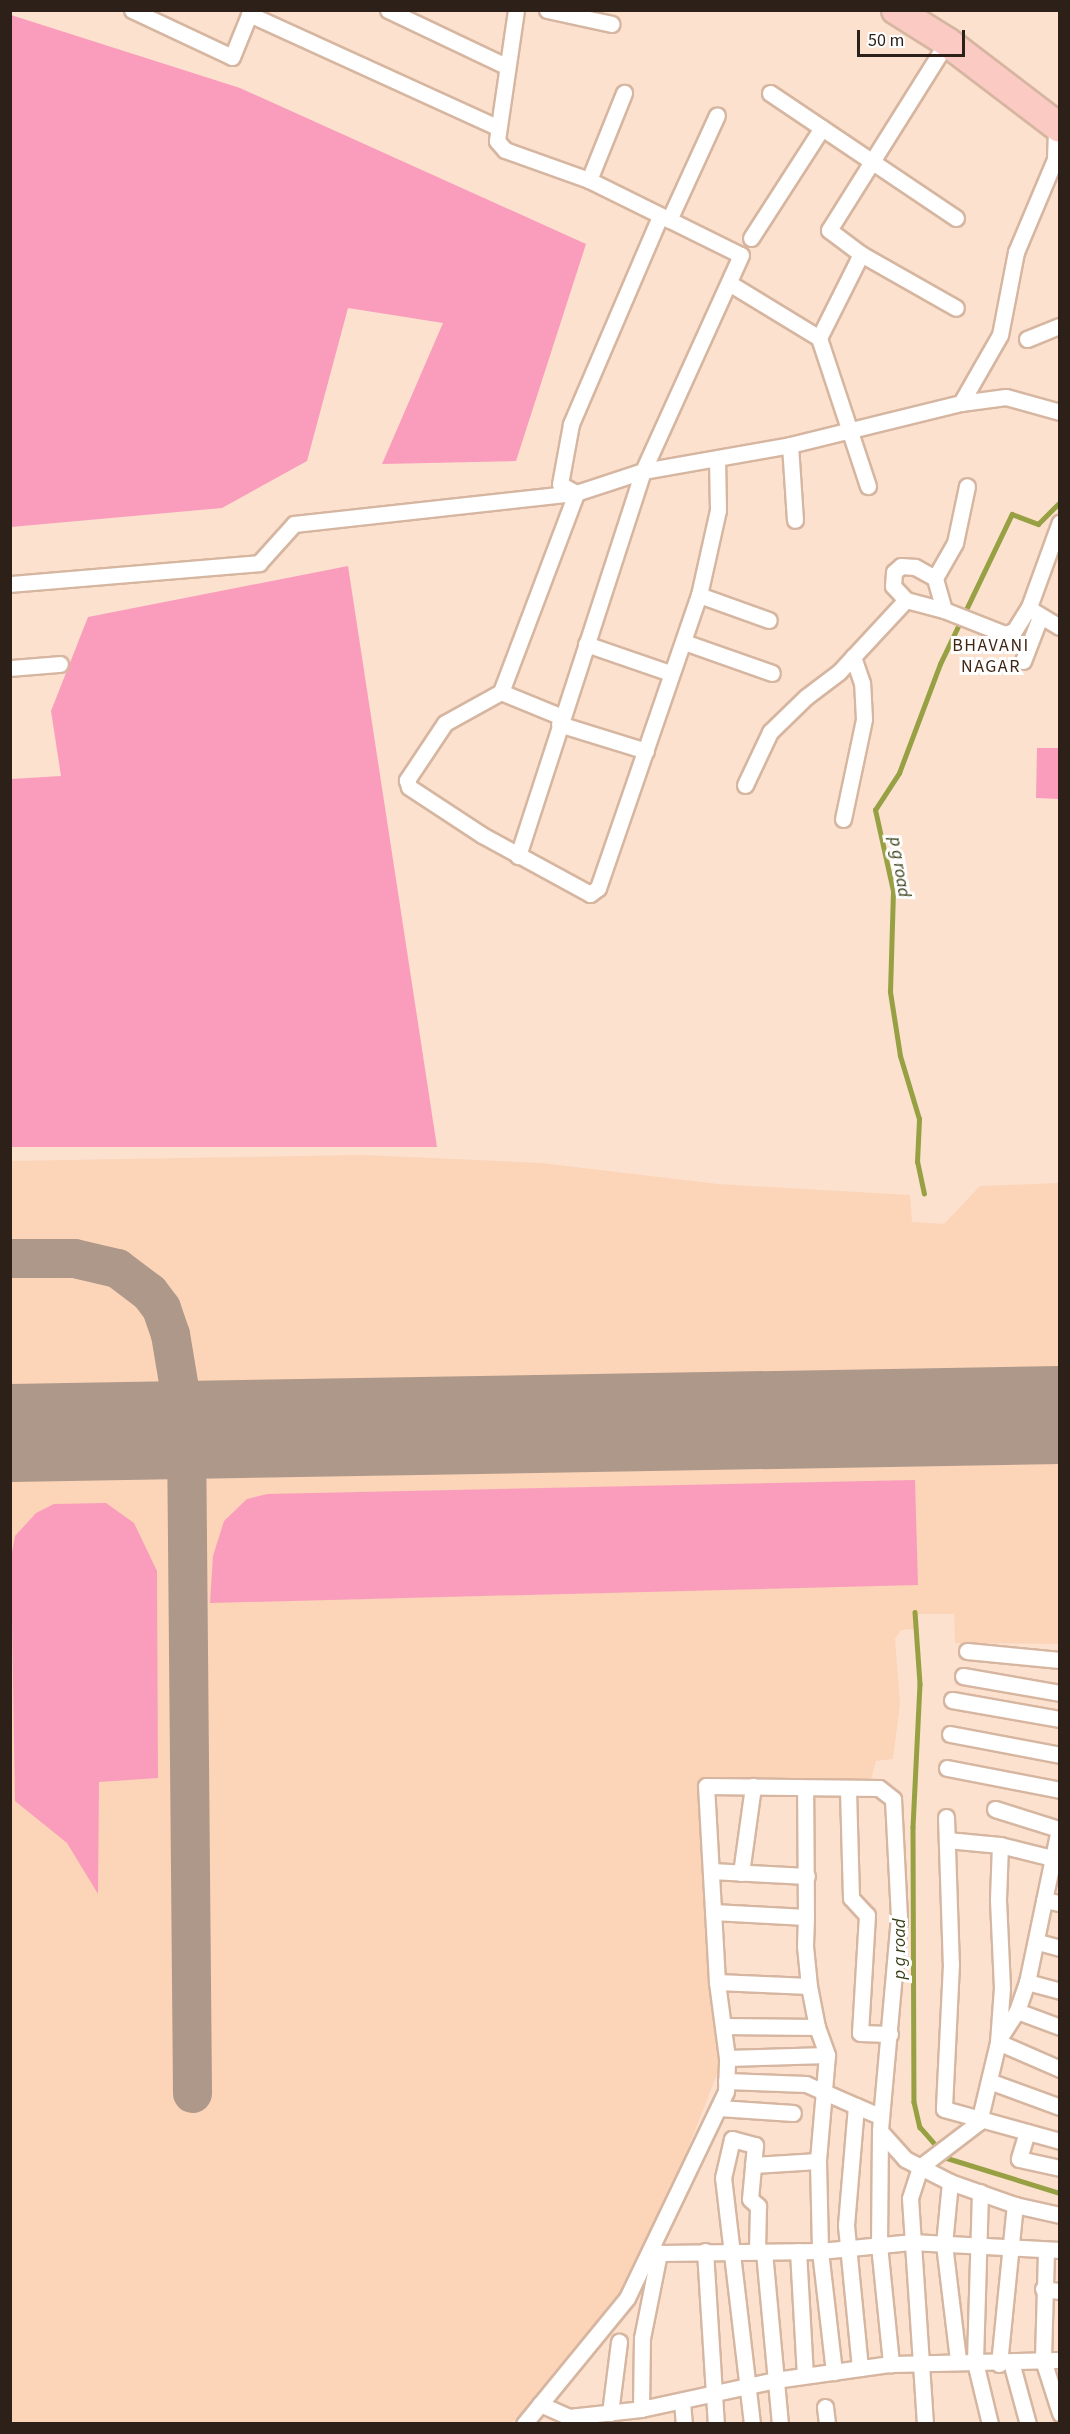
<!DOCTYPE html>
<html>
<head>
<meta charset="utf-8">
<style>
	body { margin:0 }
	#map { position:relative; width:1070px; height:2434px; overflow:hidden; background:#fce1cf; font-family:"Source Sans 3",sans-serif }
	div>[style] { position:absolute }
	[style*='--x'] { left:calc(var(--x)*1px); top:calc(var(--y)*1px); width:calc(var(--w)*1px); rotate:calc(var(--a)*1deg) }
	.built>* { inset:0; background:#fcd4b8 }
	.green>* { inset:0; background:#fa9dbc }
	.stream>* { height:4.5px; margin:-2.25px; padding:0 2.25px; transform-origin:2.25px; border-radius:2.25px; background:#97a143 }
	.taxiway>* { height:39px; margin:-19.5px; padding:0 19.5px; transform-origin:19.5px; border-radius:19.5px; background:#ae988a }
	.runway>* { height:98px; margin:-49px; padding:0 49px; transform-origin:49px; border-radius:49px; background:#ae988a }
	.roads { filter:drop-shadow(2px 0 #d6b6a0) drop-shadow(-2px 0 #d6b6a0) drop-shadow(0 2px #d6b6a0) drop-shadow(0 -2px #d6b6a0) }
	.street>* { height:15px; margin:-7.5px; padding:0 7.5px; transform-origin:7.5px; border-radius:7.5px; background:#fff }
	.highway>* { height:28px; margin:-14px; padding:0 14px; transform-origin:14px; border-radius:14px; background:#fbcac3 }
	span { translate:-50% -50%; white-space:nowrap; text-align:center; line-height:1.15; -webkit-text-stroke:6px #fff; paint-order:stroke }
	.neighbourhood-label { font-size:18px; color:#3f2614; letter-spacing:1.5px }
	.water-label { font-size:18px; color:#3a3e17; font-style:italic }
	.frame { position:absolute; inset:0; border:12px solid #2c2018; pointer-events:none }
	.scale { position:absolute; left:857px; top:30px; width:108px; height:27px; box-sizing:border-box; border:3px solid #2c2018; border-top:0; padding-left:8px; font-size:18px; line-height:21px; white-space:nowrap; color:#2c2018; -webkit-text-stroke:4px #fff; paint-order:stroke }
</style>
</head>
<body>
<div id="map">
	<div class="built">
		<i style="clip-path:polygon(363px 1155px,541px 1163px,718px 1184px,910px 1195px,912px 1222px,944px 1224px,980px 1186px,1059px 1183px,1059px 1644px,955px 1643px,954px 1614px,919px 1614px,915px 1629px,901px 1630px,895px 1639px,900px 1704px,893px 1759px,876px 1761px,870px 1783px,699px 1781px,720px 2067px,659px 2222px,624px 2291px,574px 2358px,512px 2423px,11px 2423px,10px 1161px)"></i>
	</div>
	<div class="green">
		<i style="clip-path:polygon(11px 15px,240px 88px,586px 244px,516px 461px,382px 464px,443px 323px,348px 308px,307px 461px,222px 508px,11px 527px)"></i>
		<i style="clip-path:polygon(348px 566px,437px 1147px,11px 1147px,11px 779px,61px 776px,51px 711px,88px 617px)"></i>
		<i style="clip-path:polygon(1037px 748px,1059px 748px,1059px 799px,1036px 798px)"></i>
		<i style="clip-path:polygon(915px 1480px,918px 1585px,210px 1603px,213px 1556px,224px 1521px,247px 1499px,267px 1494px)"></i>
		<i style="clip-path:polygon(106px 1503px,134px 1523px,157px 1571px,158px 1778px,99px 1782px,98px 1894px,67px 1843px,15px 1801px,11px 1558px,15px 1536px,36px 1513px,54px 1504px)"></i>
	</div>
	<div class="stream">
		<i style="--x:924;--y:1194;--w:33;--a:-102"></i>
		<i style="--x:917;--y:1162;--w:43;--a:-87.3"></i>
		<i style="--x:919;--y:1119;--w:66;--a:-106.8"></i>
		<i style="--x:900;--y:1056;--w:65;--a:-98.9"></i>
		<i style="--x:890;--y:992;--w:101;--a:-88.3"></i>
		<i style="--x:893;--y:891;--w:83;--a:-102.5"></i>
		<i style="--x:875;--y:810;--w:44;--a:-57"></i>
		<i style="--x:899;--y:773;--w:116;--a:-69.4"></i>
		<i style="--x:940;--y:664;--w:166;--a:-64.4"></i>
		<i style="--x:1012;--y:514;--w:28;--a:21"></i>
		<i style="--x:1038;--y:524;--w:31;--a:-45"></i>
		<i style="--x:915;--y:1612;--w:72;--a:86"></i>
		<i style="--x:920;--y:1684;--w:143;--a:92.8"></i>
		<i style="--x:913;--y:1827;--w:275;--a:89.8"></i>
		<i style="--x:914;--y:2102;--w:26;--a:77"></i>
		<i style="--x:920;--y:2127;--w:41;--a:48.9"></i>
		<i style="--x:947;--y:2158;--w:118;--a:17.2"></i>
	</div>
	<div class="taxiway">
		<i style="--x:10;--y:1258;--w:64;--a:0"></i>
		<i style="--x:74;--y:1258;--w:44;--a:13.1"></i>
		<i style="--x:117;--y:1268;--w:40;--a:37"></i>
		<i style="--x:149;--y:1292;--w:20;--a:53"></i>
		<i style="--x:161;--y:1308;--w:28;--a:71"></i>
		<i style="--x:170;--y:1334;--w:97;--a:80.5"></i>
		<i style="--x:186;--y:1430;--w:663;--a:89.48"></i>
		<i style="--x:10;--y:1438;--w:16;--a:-18"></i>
	</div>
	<div class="runway">
		<i style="--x:10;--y:1433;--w:1050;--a:-0.98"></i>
	</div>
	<div class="roads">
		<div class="street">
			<i style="--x:132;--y:10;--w:110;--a:25.2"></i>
			<i style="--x:232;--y:57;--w:51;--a:-68"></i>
			<i style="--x:388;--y:10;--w:131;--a:25.4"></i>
			<i style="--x:516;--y:10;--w:132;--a:98.3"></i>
			<i style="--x:497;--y:141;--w:12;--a:48"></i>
			<i style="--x:505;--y:150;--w:89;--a:19.7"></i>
			<i style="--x:589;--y:180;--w:169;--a:26.3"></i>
			<i style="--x:741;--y:255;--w:237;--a:114.4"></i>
			<i style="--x:643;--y:471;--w:405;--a:108"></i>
			<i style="--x:547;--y:10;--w:66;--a:12.2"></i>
			<i style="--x:249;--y:14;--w:273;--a:24.5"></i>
			<i style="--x:947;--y:42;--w:222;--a:122.1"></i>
			<i style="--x:829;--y:230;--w:40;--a:37"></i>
			<i style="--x:861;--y:254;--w:109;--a:29.6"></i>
			<i style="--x:770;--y:93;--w:224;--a:33.9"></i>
			<i style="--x:589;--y:180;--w:94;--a:-68.1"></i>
			<i style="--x:669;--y:220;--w:115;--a:-65.4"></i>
			<i style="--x:751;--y:238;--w:131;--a:-57.2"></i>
			<i style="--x:729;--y:283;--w:105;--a:31.4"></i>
			<i style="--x:819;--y:338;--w:94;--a:-63.4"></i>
			<i style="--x:819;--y:338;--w:156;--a:71.7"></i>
			<i style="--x:1027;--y:339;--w:35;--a:-22"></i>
			<i style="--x:961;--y:403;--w:78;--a:-60.2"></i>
			<i style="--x:1000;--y:335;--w:85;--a:-79.1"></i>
			<i style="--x:1016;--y:252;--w:101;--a:-67.2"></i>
			<i style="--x:1055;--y:159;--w:36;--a:-88"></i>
			<i style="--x:790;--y:445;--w:75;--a:86.2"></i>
			<i style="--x:576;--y:493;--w:18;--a:-151"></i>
			<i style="--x:560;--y:484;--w:61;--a:-79.6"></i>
			<i style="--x:571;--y:424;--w:226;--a:-66.8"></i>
			<i style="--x:935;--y:578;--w:23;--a:-151"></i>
			<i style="--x:915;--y:567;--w:14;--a:-176"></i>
			<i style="--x:901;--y:566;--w:9;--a:139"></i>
			<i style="--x:894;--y:572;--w:14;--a:94"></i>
			<i style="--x:893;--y:586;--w:19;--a:47"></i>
			<i style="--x:906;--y:600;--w:39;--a:15"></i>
			<i style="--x:944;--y:610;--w:66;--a:21.5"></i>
			<i style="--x:1005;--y:634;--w:9;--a:-18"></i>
			<i style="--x:1014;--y:631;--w:28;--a:-58"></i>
			<i style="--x:1029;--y:607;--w:90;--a:-70"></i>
			<i style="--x:10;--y:584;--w:250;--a:-4.8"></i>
			<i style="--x:259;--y:563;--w:52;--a:-48.1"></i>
			<i style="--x:294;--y:524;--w:284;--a:-6.3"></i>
			<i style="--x:576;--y:493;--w:71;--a:-18.2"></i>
			<i style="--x:643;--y:471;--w:149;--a:-10"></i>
			<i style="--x:790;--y:445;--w:176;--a:-13.8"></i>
			<i style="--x:961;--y:403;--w:45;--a:-7.6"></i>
			<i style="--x:1006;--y:397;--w:56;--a:15.5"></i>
			<i style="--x:699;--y:595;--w:74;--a:19.7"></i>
			<i style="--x:944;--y:610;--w:33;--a:-106"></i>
			<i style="--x:935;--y:578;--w:40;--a:-60.3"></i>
			<i style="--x:955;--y:543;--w:58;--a:-78.1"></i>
			<i style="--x:1033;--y:611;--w:31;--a:31"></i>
			<i style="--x:684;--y:642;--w:93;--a:19.4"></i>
			<i style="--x:586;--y:644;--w:89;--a:19"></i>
			<i style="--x:1023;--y:661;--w:47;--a:-68.9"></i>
			<i style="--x:10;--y:668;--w:50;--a:-4.6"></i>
			<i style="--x:501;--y:692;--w:64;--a:151"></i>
			<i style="--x:445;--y:723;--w:69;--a:123.7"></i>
			<i style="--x:407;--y:780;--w:7;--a:74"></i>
			<i style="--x:409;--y:787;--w:87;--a:33.3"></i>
			<i style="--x:482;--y:835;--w:123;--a:28.6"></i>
			<i style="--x:590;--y:894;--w:10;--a:-37"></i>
			<i style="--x:598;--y:888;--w:310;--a:-71"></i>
			<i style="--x:699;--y:595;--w:87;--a:-77.4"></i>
			<i style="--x:718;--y:510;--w:51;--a:-91.1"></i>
			<i style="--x:562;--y:717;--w:66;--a:-157.7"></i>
			<i style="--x:501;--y:692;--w:213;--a:-69.3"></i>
			<i style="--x:559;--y:724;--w:91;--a:17.2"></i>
			<i style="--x:745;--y:785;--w:59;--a:-64.7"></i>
			<i style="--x:770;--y:732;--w:50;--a:-44.2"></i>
			<i style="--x:806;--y:697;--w:41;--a:-37.1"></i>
			<i style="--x:839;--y:672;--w:98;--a:-47.1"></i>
			<i style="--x:843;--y:819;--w:102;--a:-78.1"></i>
			<i style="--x:864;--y:719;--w:36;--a:-93"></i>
			<i style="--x:862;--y:683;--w:28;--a:-109"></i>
			<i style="--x:967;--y:1651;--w:93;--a:5.5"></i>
			<i style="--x:963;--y:1676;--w:98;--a:9.9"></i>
			<i style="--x:952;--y:1700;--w:110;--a:10"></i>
			<i style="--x:950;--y:1734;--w:112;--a:10.8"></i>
			<i style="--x:947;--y:1768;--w:115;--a:11"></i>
			<i style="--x:848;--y:1790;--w:108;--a:88.4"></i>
			<i style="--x:851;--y:1898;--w:23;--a:47"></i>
			<i style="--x:867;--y:1915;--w:118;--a:93.4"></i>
			<i style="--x:860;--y:2033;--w:30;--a:2"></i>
			<i style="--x:995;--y:1809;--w:67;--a:17.4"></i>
			<i style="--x:1059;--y:1829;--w:156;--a:101.8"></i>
			<i style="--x:1027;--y:1982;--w:31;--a:109"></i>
			<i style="--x:1017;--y:2011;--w:33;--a:123"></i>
			<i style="--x:946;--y:1817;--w:147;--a:88.1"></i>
			<i style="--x:951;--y:1964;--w:145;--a:92.8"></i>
			<i style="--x:944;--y:2109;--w:120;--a:15.4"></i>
			<i style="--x:947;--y:1840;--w:53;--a:5.4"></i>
			<i style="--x:1000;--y:1845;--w:62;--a:14"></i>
			<i style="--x:711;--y:1871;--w:96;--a:3"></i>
			<i style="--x:741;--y:1873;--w:88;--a:-82.1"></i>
			<i style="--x:1044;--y:1900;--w:16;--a:11"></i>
			<i style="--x:713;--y:1912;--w:93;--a:3.1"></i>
			<i style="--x:806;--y:1917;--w:129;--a:-90.4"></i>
			<i style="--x:806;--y:1917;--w:29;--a:92"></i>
			<i style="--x:805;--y:1946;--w:40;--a:84.3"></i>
			<i style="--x:809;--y:1986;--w:42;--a:79"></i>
			<i style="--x:817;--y:2027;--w:30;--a:70"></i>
			<i style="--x:1038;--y:1942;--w:23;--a:15"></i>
			<i style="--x:717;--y:1982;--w:92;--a:2.5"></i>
			<i style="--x:1027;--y:1982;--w:34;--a:15"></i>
			<i style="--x:1017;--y:2011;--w:46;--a:20.4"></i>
			<i style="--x:723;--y:2026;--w:94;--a:0.6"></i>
			<i style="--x:998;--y:2042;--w:68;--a:23.5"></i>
			<i style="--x:727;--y:2058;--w:100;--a:-1.7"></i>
			<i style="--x:827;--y:2055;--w:106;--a:94.9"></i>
			<i style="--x:818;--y:2161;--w:90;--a:88.7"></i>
			<i style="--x:820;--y:2251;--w:122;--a:83.4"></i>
			<i style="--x:726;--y:2081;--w:80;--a:2.1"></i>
			<i style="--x:806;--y:2084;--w:55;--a:23.7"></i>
			<i style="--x:989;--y:2081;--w:76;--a:20.1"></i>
			<i style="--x:719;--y:2108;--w:74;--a:3.9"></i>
			<i style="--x:880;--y:2131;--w:38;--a:48"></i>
			<i style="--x:905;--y:2159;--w:51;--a:27.1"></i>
			<i style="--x:950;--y:2182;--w:69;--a:19.5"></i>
			<i style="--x:1015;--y:2205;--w:46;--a:12.5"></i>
			<i style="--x:1027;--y:2132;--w:28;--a:107"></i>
			<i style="--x:1019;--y:2159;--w:42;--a:12.4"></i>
			<i style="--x:753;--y:2165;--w:65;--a:-3.5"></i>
			<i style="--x:950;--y:2182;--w:62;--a:95.5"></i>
			<i style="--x:944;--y:2244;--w:117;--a:83.1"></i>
			<i style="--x:980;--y:2192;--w:170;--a:91.7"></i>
			<i style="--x:975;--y:2362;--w:64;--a:76.4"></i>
			<i style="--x:652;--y:2247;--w:9;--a:41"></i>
			<i style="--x:659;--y:2253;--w:161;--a:-0.7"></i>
			<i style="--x:820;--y:2251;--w:91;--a:-5.6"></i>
			<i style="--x:911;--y:2242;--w:149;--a:3.1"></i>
			<i style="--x:705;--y:2251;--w:173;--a:86.4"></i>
			<i style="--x:798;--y:2251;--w:124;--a:86.8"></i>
			<i style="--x:1046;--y:2251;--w:109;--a:91.6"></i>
			<i style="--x:1043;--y:2360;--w:56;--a:72.2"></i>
			<i style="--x:764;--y:2252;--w:173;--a:84.7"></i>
			<i style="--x:1043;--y:2289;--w:17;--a:7"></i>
			<i style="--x:1011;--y:2362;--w:64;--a:74.7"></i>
			<i style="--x:999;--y:2364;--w:160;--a:-84.3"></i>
			<i style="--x:860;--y:2368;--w:144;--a:-95.6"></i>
			<i style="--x:846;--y:2225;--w:119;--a:-85.2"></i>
			<i style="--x:856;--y:2106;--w:26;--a:23"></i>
			<i style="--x:682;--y:2402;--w:22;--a:85"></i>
			<i style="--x:540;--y:2404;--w:32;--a:24"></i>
			<i style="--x:569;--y:2417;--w:72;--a:-6.3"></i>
			<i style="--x:641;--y:2409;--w:137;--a:-12.2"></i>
			<i style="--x:775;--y:2380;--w:117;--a:-7.9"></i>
			<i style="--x:891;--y:2364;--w:169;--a:-1.4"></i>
			<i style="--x:825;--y:2407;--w:17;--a:83"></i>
			<i style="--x:641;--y:2409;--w:71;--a:-89.2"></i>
			<i style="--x:642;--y:2338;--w:87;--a:-78.7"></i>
			<i style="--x:610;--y:2413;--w:72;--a:-82.8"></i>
			<i style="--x:524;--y:2424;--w:163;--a:-50.7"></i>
			<i style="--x:627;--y:2298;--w:229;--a:-64.4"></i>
			<i style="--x:726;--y:2091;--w:33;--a:-88"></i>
			<i style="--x:727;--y:2058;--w:77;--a:-97.5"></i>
			<i style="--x:717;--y:1982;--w:196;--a:-93.2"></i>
			<i style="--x:706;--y:1786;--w:173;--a:0.7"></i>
			<i style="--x:879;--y:1788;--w:18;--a:38"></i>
			<i style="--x:893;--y:1799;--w:118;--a:87.1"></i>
			<i style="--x:899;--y:1917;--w:215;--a:95.1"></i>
			<i style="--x:880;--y:2131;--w:114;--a:90.5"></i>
			<i style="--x:879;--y:2245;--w:120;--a:84.2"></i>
			<i style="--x:752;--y:2424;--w:248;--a:-96.7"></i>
			<i style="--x:723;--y:2178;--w:40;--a:-77"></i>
			<i style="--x:732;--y:2139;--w:24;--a:15"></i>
			<i style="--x:755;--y:2145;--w:54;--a:95.3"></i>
			<i style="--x:750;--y:2199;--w:11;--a:41"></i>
			<i style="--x:758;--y:2206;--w:45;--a:91.3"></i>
			<i style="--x:925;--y:2424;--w:226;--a:-93.8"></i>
			<i style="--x:910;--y:2198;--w:33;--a:-72"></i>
			<i style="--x:920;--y:2167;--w:74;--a:-37.3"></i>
			<i style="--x:979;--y:2122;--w:82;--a:-76.6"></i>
			<i style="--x:998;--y:2042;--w:54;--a:-85.8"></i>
			<i style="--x:1002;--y:1988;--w:89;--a:-92.6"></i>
			<i style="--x:998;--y:1899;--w:54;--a:-87.9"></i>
		</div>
		<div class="highway">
			<i style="--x:896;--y:10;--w:60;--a:32.1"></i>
			<i style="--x:947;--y:42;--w:142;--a:37.3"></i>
		</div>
	</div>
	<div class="neighbourhood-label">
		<span style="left:991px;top:657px">BHAVANI<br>NAGAR</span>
	</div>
	<div class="water-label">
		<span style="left:899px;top:867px;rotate:81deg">p g road</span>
		<span style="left:900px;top:1949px;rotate:-90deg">p g road</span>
	</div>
	<div class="frame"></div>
	<div class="scale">50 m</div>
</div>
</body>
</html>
